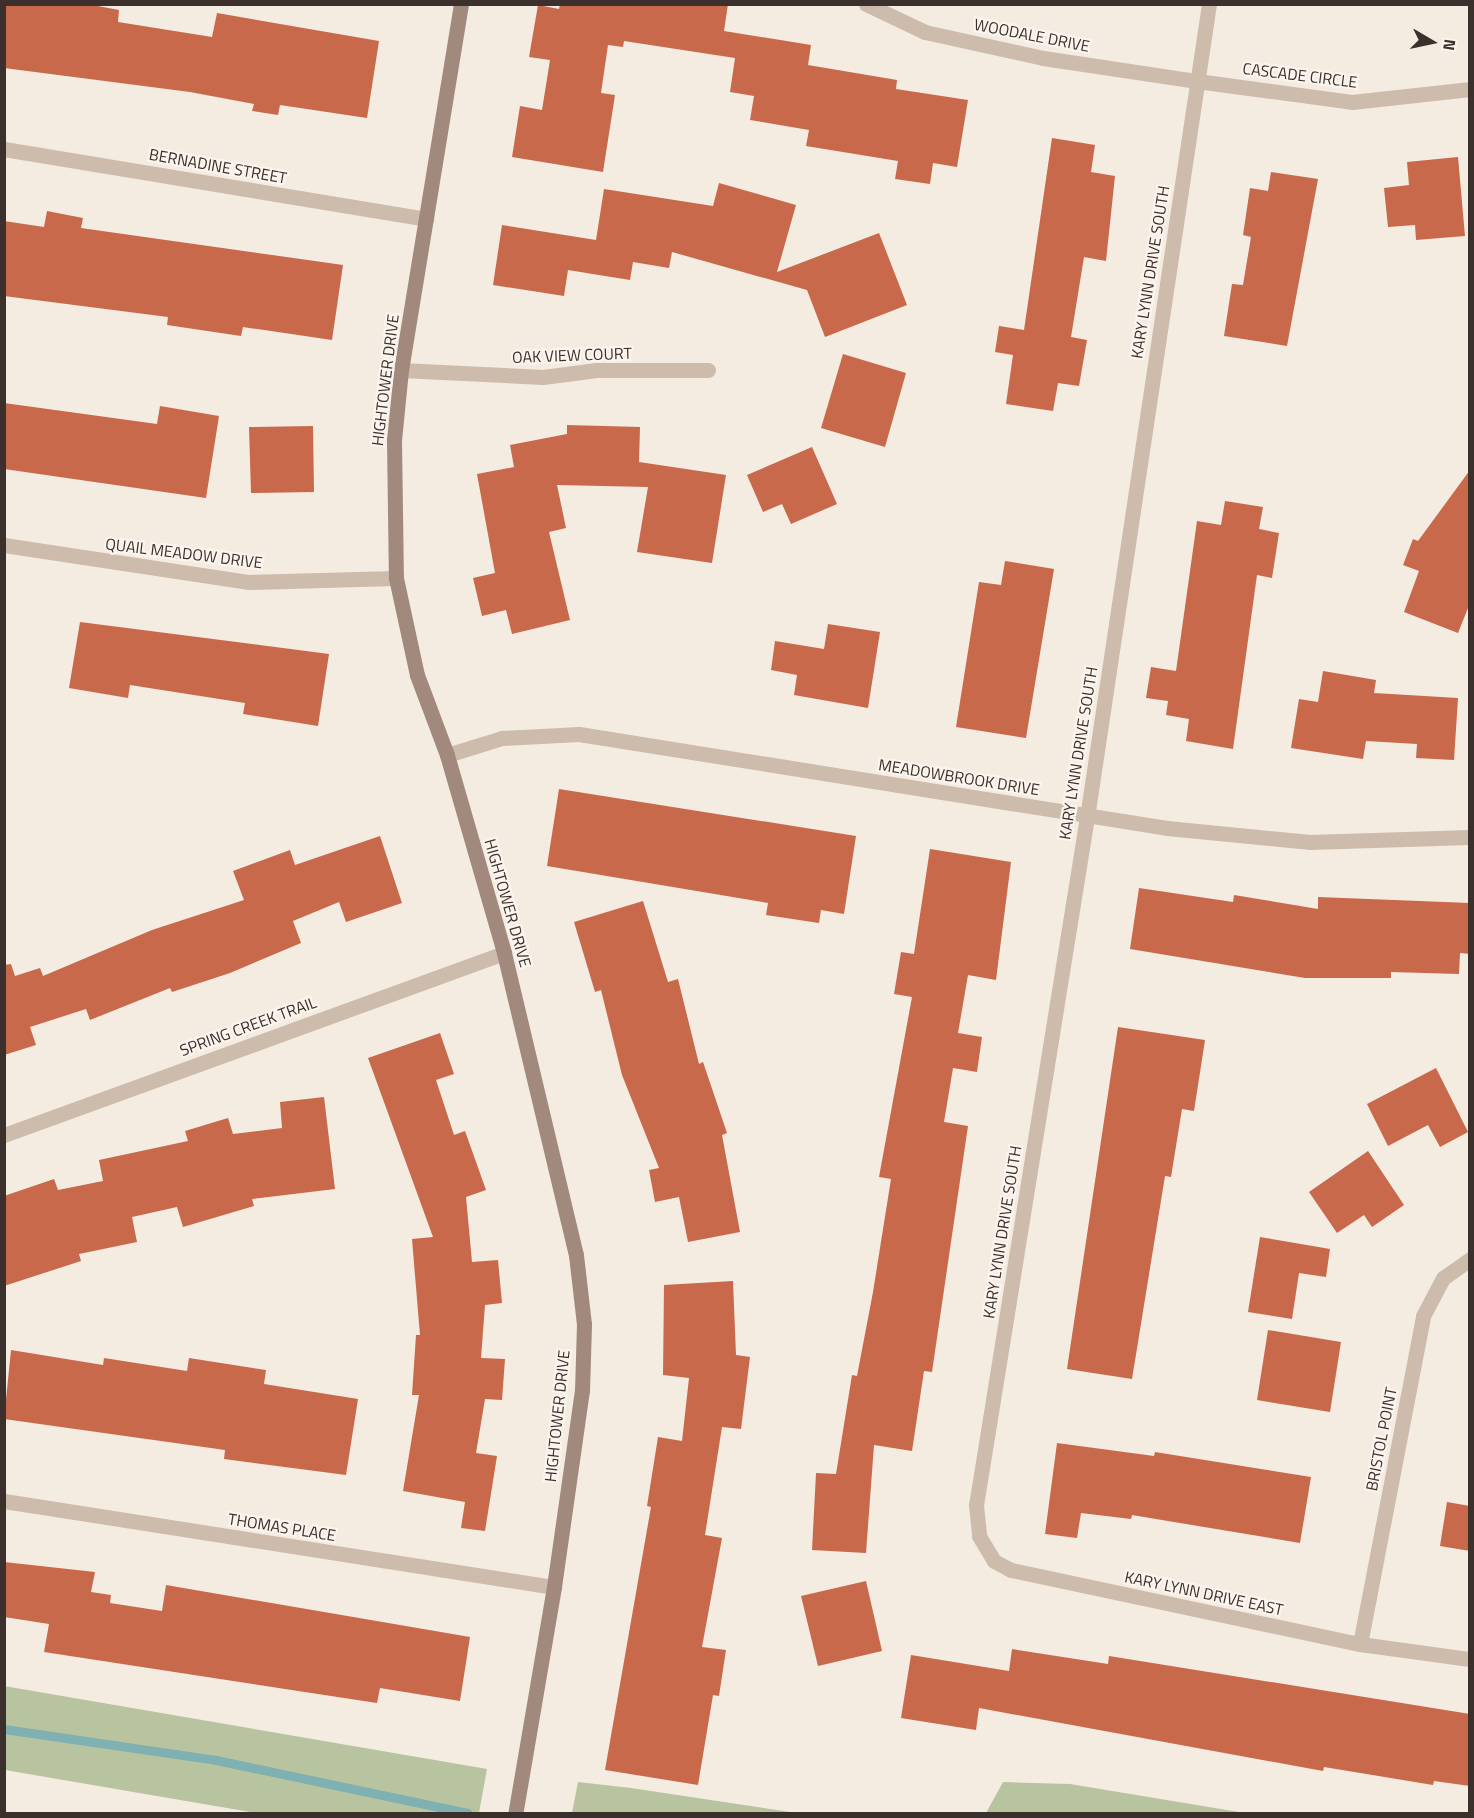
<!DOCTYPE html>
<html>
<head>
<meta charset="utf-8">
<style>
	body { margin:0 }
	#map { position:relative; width:1474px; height:1818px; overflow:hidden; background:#f4ebe1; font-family:"Titillium Web",sans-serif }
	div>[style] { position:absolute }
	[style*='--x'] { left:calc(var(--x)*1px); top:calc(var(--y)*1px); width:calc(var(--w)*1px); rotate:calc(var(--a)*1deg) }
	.green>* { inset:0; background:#b8c4a0 }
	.stream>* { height:9px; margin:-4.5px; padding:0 4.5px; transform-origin:4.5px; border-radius:4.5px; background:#7fb0b2 }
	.building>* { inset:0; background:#c8694b }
	.minor>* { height:15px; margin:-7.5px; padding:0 7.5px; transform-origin:7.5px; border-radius:7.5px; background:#cdbbac }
	.tertiary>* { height:15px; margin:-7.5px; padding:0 7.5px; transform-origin:7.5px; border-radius:7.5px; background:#cdbbac }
	.secondary>* { height:15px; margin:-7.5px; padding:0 7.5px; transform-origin:7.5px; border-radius:7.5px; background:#a18a7d }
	span { translate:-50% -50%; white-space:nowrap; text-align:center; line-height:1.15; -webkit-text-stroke:4.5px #fbf5ee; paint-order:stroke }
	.street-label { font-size:16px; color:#3b302b }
	.frame { position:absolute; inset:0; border:6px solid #3b302b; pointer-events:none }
	.north { position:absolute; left:1402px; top:12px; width:60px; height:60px; -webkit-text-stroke:4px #fbf5ee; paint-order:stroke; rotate:99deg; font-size:16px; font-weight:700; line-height:24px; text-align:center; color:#3b302b }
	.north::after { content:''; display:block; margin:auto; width:21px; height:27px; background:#3b302b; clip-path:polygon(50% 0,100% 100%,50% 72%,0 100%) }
</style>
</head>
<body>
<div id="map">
	<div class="green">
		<i style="clip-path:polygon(4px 1686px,487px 1769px,479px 1813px,256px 1813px,5px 1770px)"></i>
		<i style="clip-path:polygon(578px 1782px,631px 1788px,797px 1813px,572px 1813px)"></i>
		<i style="clip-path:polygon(1003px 1782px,1070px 1784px,1245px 1813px,986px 1813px)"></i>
	</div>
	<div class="stream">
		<i style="--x:4;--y:1729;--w:214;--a:8.3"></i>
		<i style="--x:216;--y:1760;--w:257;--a:11.9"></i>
	</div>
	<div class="building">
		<i style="clip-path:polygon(4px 4px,87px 4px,119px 10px,118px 22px,212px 37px,217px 13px,379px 41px,367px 118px,280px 105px,278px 115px,252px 111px,254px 104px,190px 92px,4px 68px)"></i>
		<i style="clip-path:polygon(560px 4px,728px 4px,724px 31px,811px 45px,808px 65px,897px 80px,896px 89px,968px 100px,957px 167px,933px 163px,930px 184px,895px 179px,898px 161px,806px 146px,809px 130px,750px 120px,754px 96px,730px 92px,735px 58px,624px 41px,623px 47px,608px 45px,601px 93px,615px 95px,603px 172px,512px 157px,520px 106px,542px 110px,550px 60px,529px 57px,538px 5px,559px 9px)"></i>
		<i style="clip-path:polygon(1052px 138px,1095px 145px,1091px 172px,1115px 176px,1106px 261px,1084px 257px,1071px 337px,1087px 340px,1079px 386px,1058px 383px,1053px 411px,1006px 404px,1013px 355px,995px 352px,999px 326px,1024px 330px)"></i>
		<i style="clip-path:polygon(1458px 157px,1465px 236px,1416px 240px,1415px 225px,1388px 227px,1384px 188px,1409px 185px,1407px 162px)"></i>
		<i style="clip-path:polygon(1271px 172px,1318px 179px,1287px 346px,1224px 336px,1232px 284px,1243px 285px,1251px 237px,1243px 235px,1250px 188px,1268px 191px)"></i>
		<i style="clip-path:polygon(719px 183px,796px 205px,777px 272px,879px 233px,907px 305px,825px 337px,807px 290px,672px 252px,669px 268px,633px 262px,630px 280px,568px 270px,564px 296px,493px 285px,502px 225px,596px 240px,604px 189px,713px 206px)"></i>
		<i style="clip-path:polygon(47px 211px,83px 218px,81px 228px,343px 265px,332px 340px,243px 327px,241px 336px,167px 325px,168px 317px,4px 296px,4px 221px,44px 227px)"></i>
		<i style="clip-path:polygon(843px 354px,906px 373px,885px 447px,821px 428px)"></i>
		<i style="clip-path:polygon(4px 403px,157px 424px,160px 406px,219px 416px,206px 498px,4px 469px)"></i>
		<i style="clip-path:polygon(567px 425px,640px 427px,639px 462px,726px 475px,712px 563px,637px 552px,648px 487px,557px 485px,566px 528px,549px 532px,570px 620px,512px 634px,506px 610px,482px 616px,473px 578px,495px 573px,477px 474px,514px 467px,510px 445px,567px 434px)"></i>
		<i style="clip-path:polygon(313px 426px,314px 492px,251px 493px,249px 427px)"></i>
		<i style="clip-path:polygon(812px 447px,837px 504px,791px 524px,782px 504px,763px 512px,747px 475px)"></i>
		<i style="clip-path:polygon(1470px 470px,1470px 603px,1458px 633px,1404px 612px,1419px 571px,1403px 565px,1413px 539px,1418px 541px)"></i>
		<i style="clip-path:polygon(1225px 501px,1263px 507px,1259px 529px,1279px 533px,1272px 578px,1257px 575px,1233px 749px,1186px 741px,1189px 719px,1166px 715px,1168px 701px,1146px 698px,1151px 667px,1176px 671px,1197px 521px,1221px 525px)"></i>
		<i style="clip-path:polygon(1005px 561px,1054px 569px,1026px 738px,956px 727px,979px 582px,1001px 585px)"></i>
		<i style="clip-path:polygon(80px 622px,329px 654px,318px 726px,243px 714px,245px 703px,130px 685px,128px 698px,69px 688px)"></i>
		<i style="clip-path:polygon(828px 624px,880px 632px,868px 708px,794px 695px,797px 675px,771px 670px,775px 641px,824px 649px)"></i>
		<i style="clip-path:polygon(1323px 671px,1376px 680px,1374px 693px,1458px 698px,1454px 760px,1416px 758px,1417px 744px,1366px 741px,1363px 759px,1291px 748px,1299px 699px,1318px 702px)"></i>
		<i style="clip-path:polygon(559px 789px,856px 836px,844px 914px,821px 910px,819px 923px,766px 915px,768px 903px,547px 866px)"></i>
		<i style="clip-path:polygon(380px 836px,402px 903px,346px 922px,339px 902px,293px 921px,301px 943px,230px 973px,172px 992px,170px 988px,90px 1020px,86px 1009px,30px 1027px,36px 1045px,4px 1055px,4px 965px,11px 964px,15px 976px,40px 968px,43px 976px,152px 930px,244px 900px,233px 871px,290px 850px,295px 865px)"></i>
		<i style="clip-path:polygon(930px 849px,1011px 862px,996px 980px,968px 975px,958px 1033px,982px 1037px,977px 1072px,953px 1068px,944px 1122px,968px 1126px,932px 1372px,924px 1371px,912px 1451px,874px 1445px,866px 1553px,812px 1550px,816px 1473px,836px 1474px,852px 1375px,857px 1376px,873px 1292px,891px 1179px,879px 1177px,912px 997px,894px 994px,901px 952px,914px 954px)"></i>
		<i style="clip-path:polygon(1139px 888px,1233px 902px,1234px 895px,1318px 909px,1318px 897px,1470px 903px,1470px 954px,1460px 953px,1459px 974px,1391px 972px,1391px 978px,1305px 978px,1130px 949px)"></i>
		<i style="clip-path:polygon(643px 901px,668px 982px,678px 979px,699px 1064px,703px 1062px,727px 1133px,722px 1135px,740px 1232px,688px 1242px,679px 1197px,655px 1202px,649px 1170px,659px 1168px,622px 1075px,601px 990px,595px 992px,574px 922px)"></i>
		<i style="clip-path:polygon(1118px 1027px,1205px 1040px,1194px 1111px,1182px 1109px,1171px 1177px,1165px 1176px,1132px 1379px,1067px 1369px)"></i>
		<i style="clip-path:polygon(440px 1033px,454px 1074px,436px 1080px,454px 1135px,465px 1131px,486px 1190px,466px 1197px,472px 1262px,498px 1260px,502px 1303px,485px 1305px,481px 1358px,505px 1359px,502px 1400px,485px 1399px,476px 1453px,497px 1456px,485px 1531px,461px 1528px,465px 1502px,403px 1491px,419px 1395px,412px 1395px,416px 1335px,420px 1335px,412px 1239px,433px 1237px,368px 1058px)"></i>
		<i style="clip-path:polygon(1436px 1068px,1468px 1132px,1440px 1147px,1428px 1125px,1388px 1146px,1367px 1104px)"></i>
		<i style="clip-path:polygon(324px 1097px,335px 1189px,252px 1199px,254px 1206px,183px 1227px,177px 1207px,132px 1217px,137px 1242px,79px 1254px,81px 1261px,4px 1286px,4px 1196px,54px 1179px,58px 1190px,103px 1181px,99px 1160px,188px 1141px,185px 1131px,228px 1118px,233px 1134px,282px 1128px,280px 1102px)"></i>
		<i style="clip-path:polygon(1368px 1151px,1404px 1205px,1372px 1227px,1364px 1215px,1337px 1233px,1309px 1192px)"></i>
		<i style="clip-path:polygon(1260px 1237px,1330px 1249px,1326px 1277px,1299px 1273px,1292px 1319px,1248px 1312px)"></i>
		<i style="clip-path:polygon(733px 1281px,736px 1355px,750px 1357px,741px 1429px,722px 1427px,705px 1535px,722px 1538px,702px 1647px,726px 1650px,719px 1696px,713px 1695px,698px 1785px,605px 1770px,651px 1507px,647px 1506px,658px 1437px,682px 1441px,689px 1378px,663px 1375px,664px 1285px)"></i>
		<i style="clip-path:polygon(1268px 1330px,1341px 1342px,1330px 1412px,1257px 1400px)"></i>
		<i style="clip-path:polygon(11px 1350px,103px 1365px,104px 1358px,187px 1371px,189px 1358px,266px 1370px,264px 1384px,358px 1399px,346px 1475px,224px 1459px,225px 1450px,4px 1419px)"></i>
		<i style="clip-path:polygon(1057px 1443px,1154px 1456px,1155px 1452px,1311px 1477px,1300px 1543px,1132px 1515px,1131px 1519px,1081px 1513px,1077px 1538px,1045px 1534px)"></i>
		<i style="clip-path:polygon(1447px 1502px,1470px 1506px,1470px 1551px,1440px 1546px)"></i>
		<i style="clip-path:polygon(4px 1562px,95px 1572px,91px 1592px,111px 1595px,110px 1603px,162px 1611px,166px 1585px,470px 1637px,460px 1701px,380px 1688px,377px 1703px,44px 1652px,49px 1624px,4px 1617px)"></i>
		<i style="clip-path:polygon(866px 1581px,882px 1651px,818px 1666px,801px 1596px)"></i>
		<i style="clip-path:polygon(1012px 1649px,1108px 1664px,1109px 1656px,1470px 1714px,1470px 1786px,1434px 1781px,1433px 1785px,1324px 1767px,1323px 1771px,979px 1708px,976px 1730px,901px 1718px,911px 1655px,1009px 1671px)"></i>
	</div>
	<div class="minor">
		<i style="--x:866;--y:4;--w:65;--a:25.4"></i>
		<i style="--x:925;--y:32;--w:121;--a:12.4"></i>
		<i style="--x:1043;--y:58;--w:156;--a:8.5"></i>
		<i style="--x:1197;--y:81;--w:156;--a:7.7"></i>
		<i style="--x:1352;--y:102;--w:119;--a:-6.3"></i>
		<i style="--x:1209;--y:4;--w:822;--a:98.53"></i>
		<i style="--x:1087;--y:817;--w:697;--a:99.16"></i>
		<i style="--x:976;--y:1505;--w:31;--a:84"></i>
		<i style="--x:979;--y:1536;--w:29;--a:59"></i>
		<i style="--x:994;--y:1561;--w:19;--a:28"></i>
		<i style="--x:1011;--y:1570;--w:357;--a:12"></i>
		<i style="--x:1360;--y:1644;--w:111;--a:7.8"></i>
		<i style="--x:4;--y:149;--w:428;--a:9.4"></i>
		<i style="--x:401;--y:370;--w:142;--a:2.8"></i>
		<i style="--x:543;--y:377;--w:54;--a:-7.4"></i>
		<i style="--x:597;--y:370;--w:111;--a:0"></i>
		<i style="--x:4;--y:545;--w:248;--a:8.6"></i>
		<i style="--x:249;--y:582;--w:147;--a:-1.6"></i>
		<i style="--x:4;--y:1135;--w:532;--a:-20"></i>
		<i style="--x:4;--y:1501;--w:557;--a:8.89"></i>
		<i style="--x:1360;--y:1644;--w:334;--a:-79.1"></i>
		<i style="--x:1423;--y:1316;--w:43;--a:-62.2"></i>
		<i style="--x:1443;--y:1278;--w:33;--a:-35"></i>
	</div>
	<div class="tertiary">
		<i style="--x:447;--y:755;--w:58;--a:-17.2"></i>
		<i style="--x:502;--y:738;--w:77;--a:-3"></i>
		<i style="--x:579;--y:734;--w:595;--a:9.08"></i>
		<i style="--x:1167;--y:828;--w:144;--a:5.6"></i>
		<i style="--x:1310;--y:842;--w:160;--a:-1.8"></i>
	</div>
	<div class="secondary">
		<i style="--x:461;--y:4;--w:371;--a:99.3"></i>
		<i style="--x:401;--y:370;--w:70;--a:95.7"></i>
		<i style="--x:394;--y:440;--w:138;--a:89.2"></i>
		<i style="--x:396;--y:578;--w:99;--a:77.8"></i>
		<i style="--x:417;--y:675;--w:85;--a:69.4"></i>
		<i style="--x:447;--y:755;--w:206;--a:73.9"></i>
		<i style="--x:504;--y:953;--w:310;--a:76.6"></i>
		<i style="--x:576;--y:1255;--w:69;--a:83.4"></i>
		<i style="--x:584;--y:1324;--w:66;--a:91.7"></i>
		<i style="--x:582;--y:1390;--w:199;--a:98.1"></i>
		<i style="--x:554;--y:1587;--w:230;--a:99.7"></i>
	</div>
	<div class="street-label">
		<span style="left:1032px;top:35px;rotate:11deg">WOODALE DRIVE</span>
		<span style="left:1300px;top:75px;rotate:7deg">CASCADE CIRCLE</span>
		<span style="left:218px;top:166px;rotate:10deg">BERNADINE STREET</span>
		<span style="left:1150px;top:272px;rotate:-81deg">KARY LYNN DRIVE SOUTH</span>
		<span style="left:572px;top:355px;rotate:-2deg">OAK VIEW COURT</span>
		<span style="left:385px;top:380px;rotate:-83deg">HIGHTOWER DRIVE</span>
		<span style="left:184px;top:553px;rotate:7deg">QUAIL MEADOW DRIVE</span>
		<span style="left:1078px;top:753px;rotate:-81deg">KARY LYNN DRIVE SOUTH</span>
		<span style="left:959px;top:777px;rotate:9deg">MEADOWBROOK DRIVE</span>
		<span style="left:508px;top:903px;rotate:74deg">HIGHTOWER DRIVE</span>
		<span style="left:248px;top:1026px;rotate:-20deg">SPRING CREEK TRAIL</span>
		<span style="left:1002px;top:1232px;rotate:-81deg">KARY LYNN DRIVE SOUTH</span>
		<span style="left:557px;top:1416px;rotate:-84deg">HIGHTOWER DRIVE</span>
		<span style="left:1381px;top:1439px;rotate:-79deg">BRISTOL POINT</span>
		<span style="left:282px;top:1527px;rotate:9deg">THOMAS PLACE</span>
		<span style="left:1204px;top:1593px;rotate:12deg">KARY LYNN DRIVE EAST</span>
	</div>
	<div class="frame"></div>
	<div class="north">N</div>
</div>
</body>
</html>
